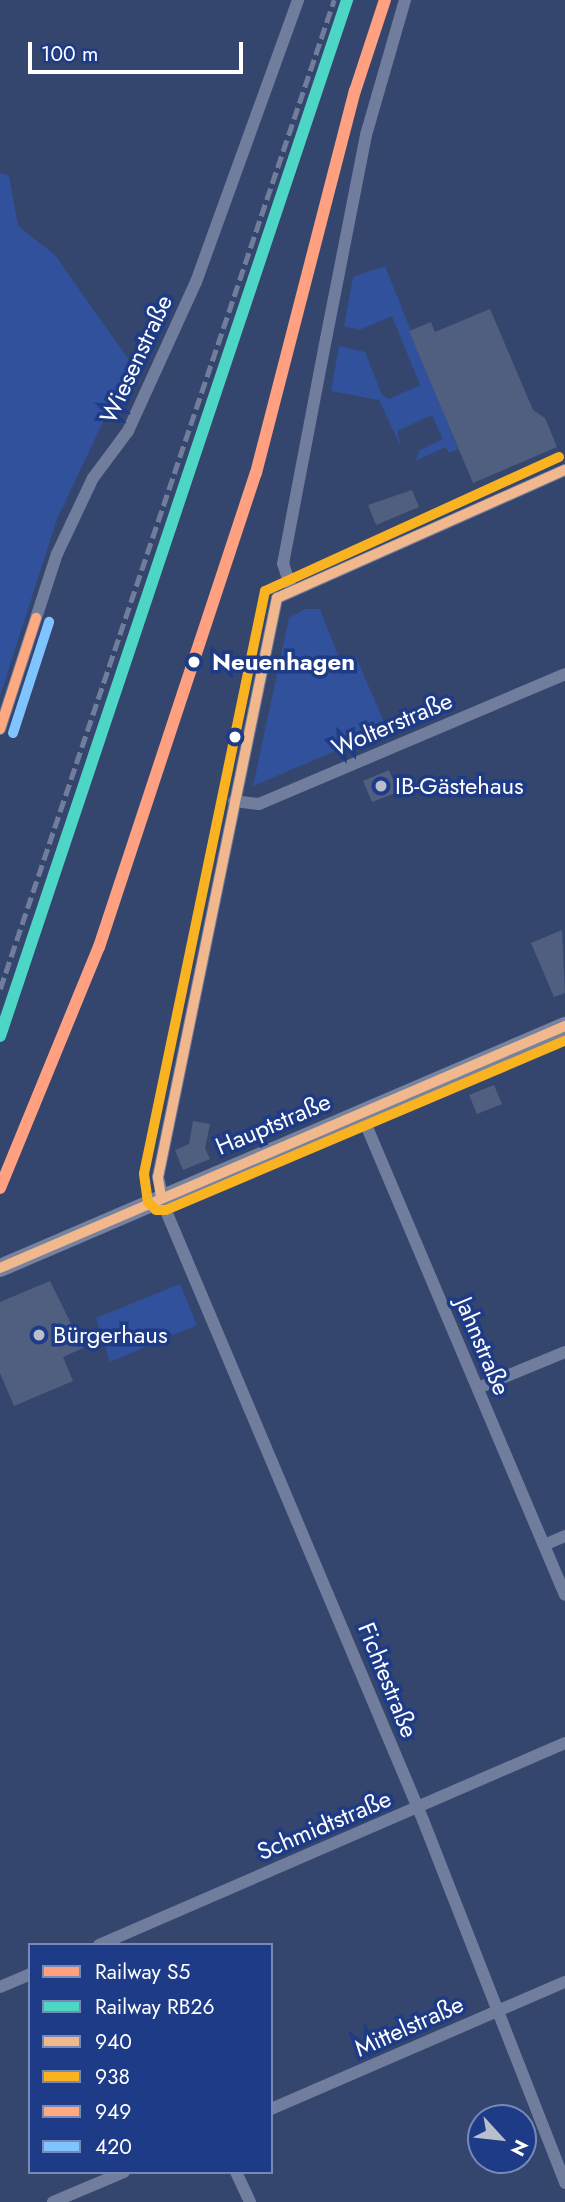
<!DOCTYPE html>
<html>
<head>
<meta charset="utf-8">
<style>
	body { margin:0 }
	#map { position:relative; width:565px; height:2202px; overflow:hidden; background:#35466e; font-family:Jost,sans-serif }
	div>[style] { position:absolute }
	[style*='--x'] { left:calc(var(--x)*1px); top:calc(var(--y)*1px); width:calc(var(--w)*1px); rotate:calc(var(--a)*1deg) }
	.green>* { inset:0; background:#31519d }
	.building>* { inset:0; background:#505e7f }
	.minor>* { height:12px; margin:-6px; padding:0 6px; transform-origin:6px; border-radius:6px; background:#717d9c }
	.secondary>* { height:18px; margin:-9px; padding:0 9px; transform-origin:9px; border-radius:9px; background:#77829f }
	.rail>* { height:4.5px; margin-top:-2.25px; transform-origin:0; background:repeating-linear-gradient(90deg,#717e9b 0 12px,transparent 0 17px) }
	.bus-1>* { height:10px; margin:-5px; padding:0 5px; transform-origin:5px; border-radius:5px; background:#f1b78d }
	.bus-2>* { height:10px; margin:-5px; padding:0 5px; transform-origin:5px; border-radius:5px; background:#f9b220 }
	.bus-3>* { height:10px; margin:-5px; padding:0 5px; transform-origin:5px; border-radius:5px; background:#ffa980 }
	.bus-4>* { height:10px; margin:-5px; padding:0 5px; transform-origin:5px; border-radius:5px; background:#80c4ff }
	.rail-1>* { height:12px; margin:-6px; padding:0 6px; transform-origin:6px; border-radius:6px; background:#ffa080 }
	.rail-2>* { height:12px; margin:-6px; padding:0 6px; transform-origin:6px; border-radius:6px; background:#4dd5c6 }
	.dots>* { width:19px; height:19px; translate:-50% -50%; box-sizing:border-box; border:4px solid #1d3b86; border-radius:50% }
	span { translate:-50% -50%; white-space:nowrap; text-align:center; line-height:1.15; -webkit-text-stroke:7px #1d3b86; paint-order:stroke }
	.street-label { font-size:24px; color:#fff }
	.stop-label { font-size:24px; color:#fff; font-weight:700 }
	.left { translate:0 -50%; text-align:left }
	.poi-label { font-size:24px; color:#fff }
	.legend { position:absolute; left:28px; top:1943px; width:245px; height:231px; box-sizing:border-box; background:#1d3b86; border:2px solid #7789b6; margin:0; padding:9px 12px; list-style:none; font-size:21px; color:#fff }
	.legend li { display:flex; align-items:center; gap:14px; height:35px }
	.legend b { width:35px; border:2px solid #7789b6 }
	.north { position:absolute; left:467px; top:2104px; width:70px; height:70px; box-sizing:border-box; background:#1d3b86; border:2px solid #7789b6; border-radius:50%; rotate:117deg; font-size:19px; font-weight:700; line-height:28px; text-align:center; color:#fff }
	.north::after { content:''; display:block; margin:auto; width:24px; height:32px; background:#b8becc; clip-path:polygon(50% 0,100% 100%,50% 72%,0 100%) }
	.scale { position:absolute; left:28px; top:42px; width:215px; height:32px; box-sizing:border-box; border:4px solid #fff; border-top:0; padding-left:9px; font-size:21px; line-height:24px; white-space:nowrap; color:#fff; -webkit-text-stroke:5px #1d3b86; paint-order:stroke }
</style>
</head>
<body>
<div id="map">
	<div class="green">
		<i style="clip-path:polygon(0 173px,9px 176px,18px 226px,55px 255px,131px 363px,57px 519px,0 696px)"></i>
		<i style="clip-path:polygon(385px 266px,458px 449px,449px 453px,446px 447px,415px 461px,420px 450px,443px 439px,432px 415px,397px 431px,401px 447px,379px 400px,331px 391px,339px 346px,365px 352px,382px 395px,389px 399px,420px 385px,392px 316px,359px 330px,344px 326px,353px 277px)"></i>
		<i style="clip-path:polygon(305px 609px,320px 609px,341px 663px,356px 657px,387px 729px,253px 786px,289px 618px)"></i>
		<i style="clip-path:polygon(180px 1284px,197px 1325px,110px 1362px,96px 1318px)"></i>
	</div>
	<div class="building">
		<i style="clip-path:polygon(490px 309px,533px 410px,545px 418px,557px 447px,473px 483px,409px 331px,431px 322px,435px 332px)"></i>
		<i style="clip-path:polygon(412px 490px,419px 507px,376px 525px,368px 505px)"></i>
		<i style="clip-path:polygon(389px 770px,398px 792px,372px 802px,363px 781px)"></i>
		<i style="clip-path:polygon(562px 930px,565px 993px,554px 997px,531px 943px)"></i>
		<i style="clip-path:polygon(494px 1085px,502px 1104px,477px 1114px,469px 1095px)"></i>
		<i style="clip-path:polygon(193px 1121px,210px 1124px,205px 1148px,210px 1159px,183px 1170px,175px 1150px,189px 1144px)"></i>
		<i style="clip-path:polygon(50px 1281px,83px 1348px,63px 1357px,73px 1381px,14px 1406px,0 1373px,0 1302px)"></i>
	</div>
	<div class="minor">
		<i style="--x:565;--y:470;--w:315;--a:156"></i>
		<i style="--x:277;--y:598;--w:591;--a:101.61"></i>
		<i style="--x:158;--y:1177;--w:35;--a:77"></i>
		<i style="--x:166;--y:1211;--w:661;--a:67.12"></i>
		<i style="--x:423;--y:1820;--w:390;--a:68.6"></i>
		<i style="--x:291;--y:588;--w:25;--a:-108"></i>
		<i style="--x:283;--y:564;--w:229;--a:-79.2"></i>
		<i style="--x:326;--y:339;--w:208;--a:-78.9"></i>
		<i style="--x:366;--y:135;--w:141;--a:-73.9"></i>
		<i style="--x:0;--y:729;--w:184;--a:-72"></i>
		<i style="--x:57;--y:554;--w:84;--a:-64.7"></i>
		<i style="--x:93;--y:478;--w:59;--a:-53.3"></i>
		<i style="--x:128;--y:431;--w:164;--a:-65.5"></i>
		<i style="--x:196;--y:282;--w:300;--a:-70.1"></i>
		<i style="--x:234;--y:801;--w:25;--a:7"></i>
		<i style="--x:259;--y:804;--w:332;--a:-23"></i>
		<i style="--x:361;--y:1113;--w:523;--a:67.06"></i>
		<i style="--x:478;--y:1388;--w:94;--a:-22.5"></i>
		<i style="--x:544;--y:1545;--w:23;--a:-23"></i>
		<i style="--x:99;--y:1945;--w:508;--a:-23.44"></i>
		<i style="--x:0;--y:1987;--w:33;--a:-23"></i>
		<i style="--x:271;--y:2109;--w:320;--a:-23.4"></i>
		<i style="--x:236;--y:2172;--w:33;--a:65"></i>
		<i style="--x:53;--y:2202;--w:77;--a:-22.9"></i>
	</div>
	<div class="secondary">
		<i style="--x:0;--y:1268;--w:615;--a:-23.19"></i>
	</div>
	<div class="rail">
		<i style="--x:0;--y:989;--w:1044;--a:-71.34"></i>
	</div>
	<div class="bus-1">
		<i style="--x:161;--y:1197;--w:20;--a:-99"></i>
		<i style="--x:158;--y:1177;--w:591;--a:-78.39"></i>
		<i style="--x:277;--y:598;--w:315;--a:-24"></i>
		<i style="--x:0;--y:1268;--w:615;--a:-23.19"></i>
	</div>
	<div class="bus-2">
		<i style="--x:559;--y:457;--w:323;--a:155.5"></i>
		<i style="--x:265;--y:591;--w:595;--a:101.73"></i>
		<i style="--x:144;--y:1174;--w:28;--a:82"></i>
		<i style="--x:148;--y:1202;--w:11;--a:45"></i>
		<i style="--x:156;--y:1210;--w:10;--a:0"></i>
		<i style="--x:166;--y:1210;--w:433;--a:-23"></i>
	</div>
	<div class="bus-3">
		<i style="--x:0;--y:729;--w:117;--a:-72"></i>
	</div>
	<div class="bus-4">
		<i style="--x:13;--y:733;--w:117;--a:-72"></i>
	</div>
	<div class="rail-1">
		<i style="--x:0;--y:1188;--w:261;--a:-67.7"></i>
		<i style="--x:99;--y:947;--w:499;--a:-71.7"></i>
		<i style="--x:256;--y:473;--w:395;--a:-75.5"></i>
		<i style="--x:355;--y:91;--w:96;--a:-71.8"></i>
	</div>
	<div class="rail-2">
		<i style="--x:0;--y:1036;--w:1093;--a:-71.48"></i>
	</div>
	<div class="dots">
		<i style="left:194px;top:662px;background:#fff"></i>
		<i style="left:235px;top:737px;background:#fff"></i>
		<i style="left:381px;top:786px;background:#b8becc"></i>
		<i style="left:39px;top:1335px;background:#b8becc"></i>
	</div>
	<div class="street-label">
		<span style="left:136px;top:359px;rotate:-65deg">Wiesenstraße</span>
		<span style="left:392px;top:724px;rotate:-23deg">Wolterstraße</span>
		<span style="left:273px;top:1124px;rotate:-23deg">Hauptstraße</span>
		<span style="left:483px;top:1346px;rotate:67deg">Jahnstraße</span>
		<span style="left:388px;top:1680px;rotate:68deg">Fichtestraße</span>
		<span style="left:324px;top:1825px;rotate:-23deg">Schmidtstraße</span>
		<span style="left:409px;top:2026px;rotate:-24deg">Mittelstraße</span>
	</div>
	<div class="stop-label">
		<span class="left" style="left:212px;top:662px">Neuenhagen</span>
	</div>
	<div class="poi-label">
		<span class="left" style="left:395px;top:786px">IB-Gästehaus</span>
		<span class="left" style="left:53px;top:1335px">Bürgerhaus</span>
	</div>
	<ul class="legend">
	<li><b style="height:9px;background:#ffa080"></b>Railway S5</li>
	<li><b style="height:9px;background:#4dd5c6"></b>Railway RB26</li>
	<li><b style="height:9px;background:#f1b78d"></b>940</li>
	<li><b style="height:9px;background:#f9b220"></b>938</li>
	<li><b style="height:9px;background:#ffa980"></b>949</li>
	<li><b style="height:9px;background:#80c4ff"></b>420</li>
	</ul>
	<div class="north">N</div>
	<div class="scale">100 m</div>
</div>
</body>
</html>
